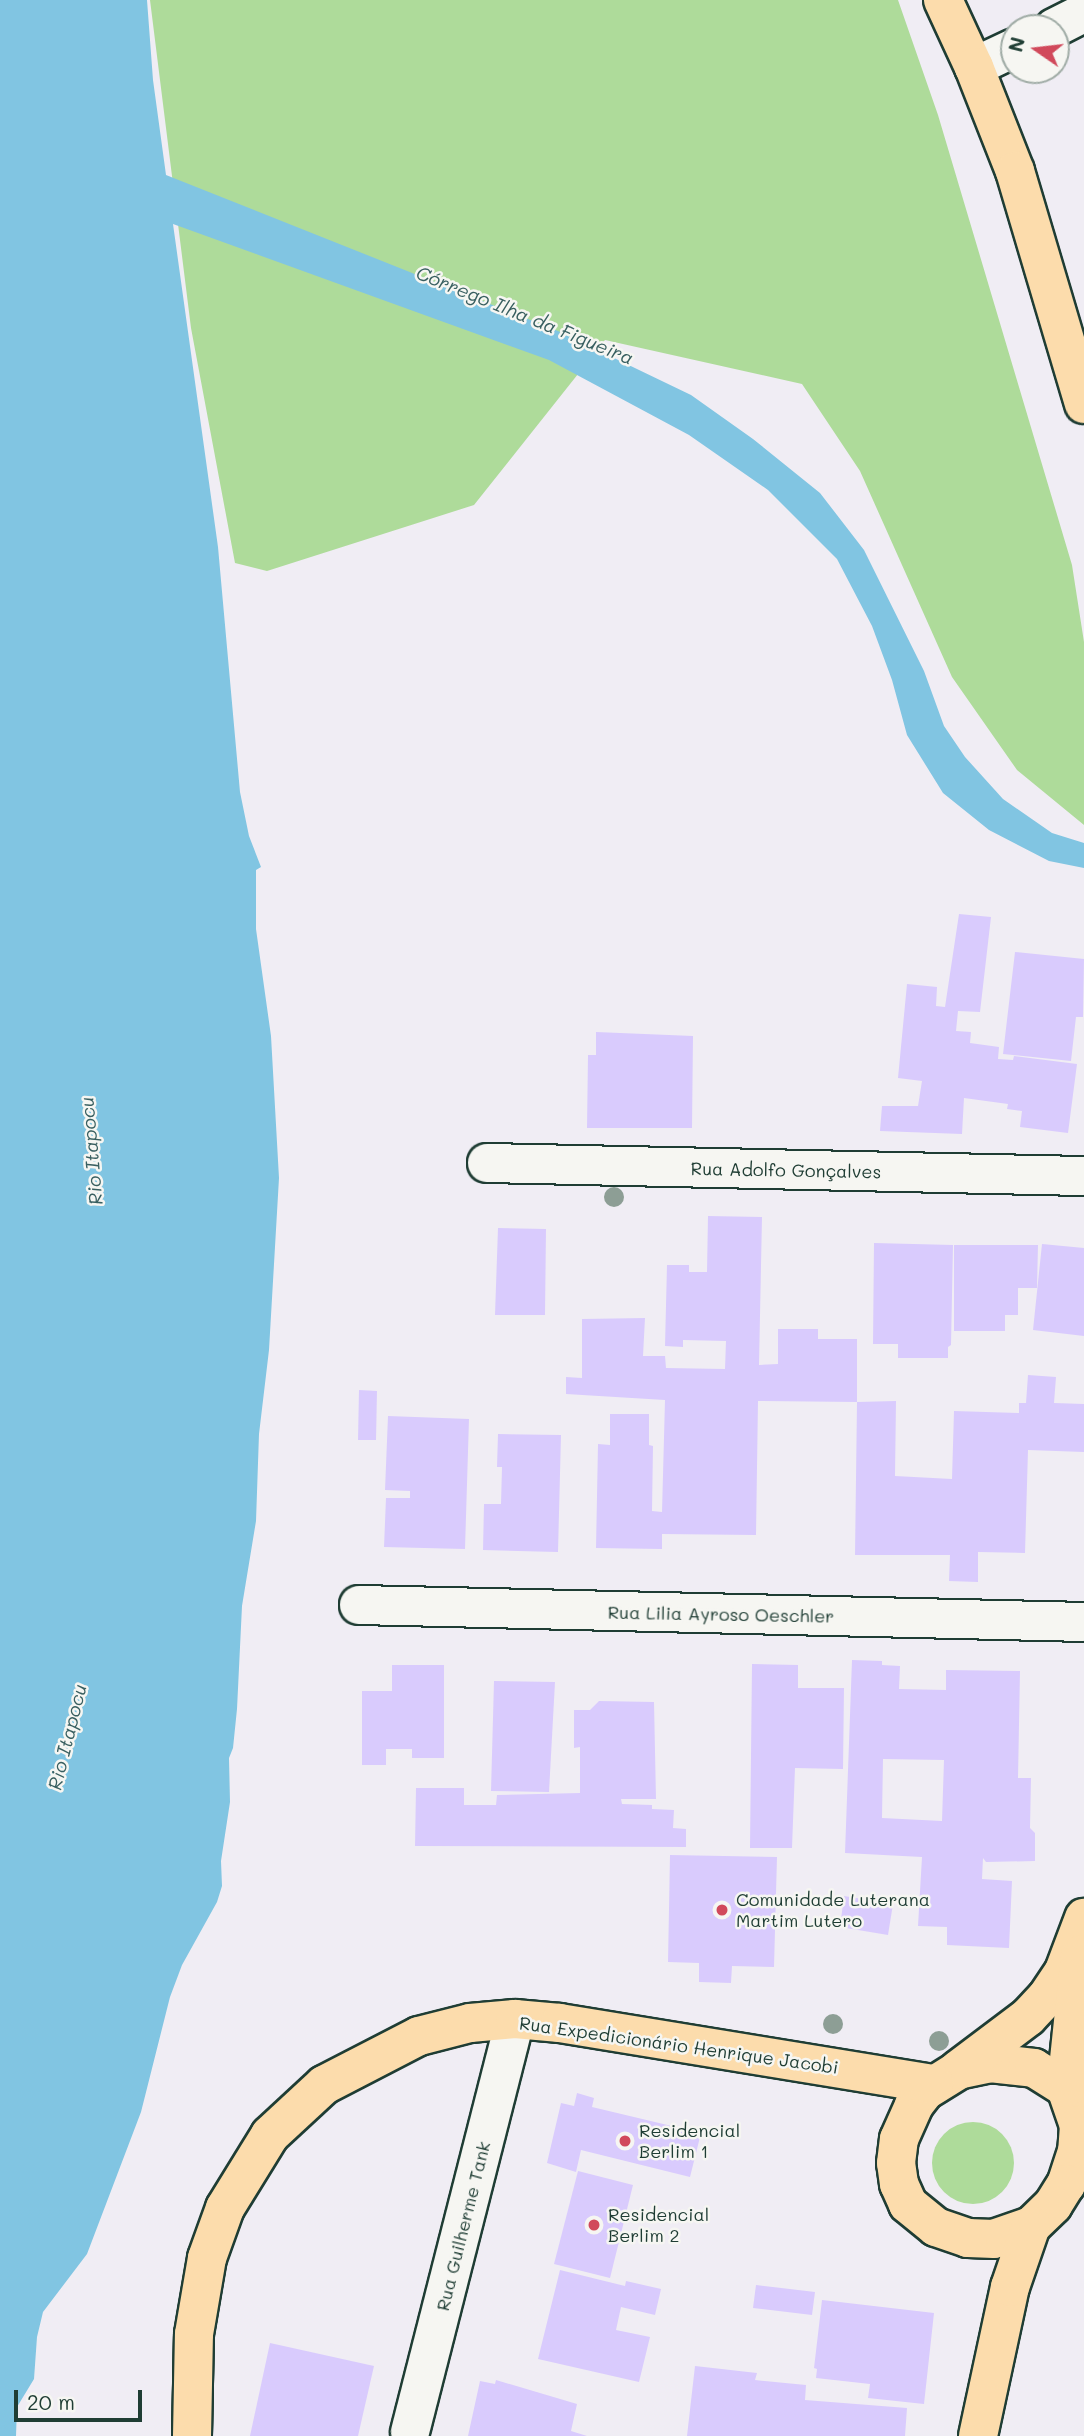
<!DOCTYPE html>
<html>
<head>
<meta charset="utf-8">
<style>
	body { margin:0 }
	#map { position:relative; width:1084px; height:2436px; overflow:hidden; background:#f0edf4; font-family:Mali,sans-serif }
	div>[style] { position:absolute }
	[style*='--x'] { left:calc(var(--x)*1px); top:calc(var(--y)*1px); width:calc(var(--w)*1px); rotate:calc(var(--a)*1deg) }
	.green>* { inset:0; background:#aedb9a }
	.round { border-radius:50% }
	.water>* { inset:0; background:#81c5e2 }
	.building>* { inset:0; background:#d9cbfd }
	.roads { filter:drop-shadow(2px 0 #1f3d34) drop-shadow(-2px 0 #1f3d34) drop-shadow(0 2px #1f3d34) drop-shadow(0 -2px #1f3d34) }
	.minor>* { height:38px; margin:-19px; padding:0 19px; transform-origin:19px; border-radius:19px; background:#f6f6f2 }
	.major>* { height:38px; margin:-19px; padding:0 19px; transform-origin:19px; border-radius:19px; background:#fcdcac }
	.trees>* { width:20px; height:20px; margin:-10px; border-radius:50%; background:#8d9e95 }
	.dots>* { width:19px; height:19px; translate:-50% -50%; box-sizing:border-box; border:4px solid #f6f6f2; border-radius:50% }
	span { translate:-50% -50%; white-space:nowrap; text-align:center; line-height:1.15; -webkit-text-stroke:5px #f6f6f2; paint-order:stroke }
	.street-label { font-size:18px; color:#1f3d34 }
	.poi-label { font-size:18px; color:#1f3d34 }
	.left { translate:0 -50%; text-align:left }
	.water-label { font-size:19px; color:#385f60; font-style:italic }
	.north { position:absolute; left:1000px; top:14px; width:70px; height:70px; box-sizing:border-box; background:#f6f6f2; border:2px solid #a0aca6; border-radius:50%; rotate:284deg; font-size:19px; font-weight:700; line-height:28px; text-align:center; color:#1f3d34 }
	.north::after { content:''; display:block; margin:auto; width:24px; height:32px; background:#d1495b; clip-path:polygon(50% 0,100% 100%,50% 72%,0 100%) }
	.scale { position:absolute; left:14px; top:2390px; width:128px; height:32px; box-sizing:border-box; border:4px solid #1f3d34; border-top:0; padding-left:9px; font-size:21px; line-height:24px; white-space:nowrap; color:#1f3d34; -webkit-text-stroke:5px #f6f6f2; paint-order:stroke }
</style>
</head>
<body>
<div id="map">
	<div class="green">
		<i style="clip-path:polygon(150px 0,898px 0,938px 115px,1072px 565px,1084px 642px,1084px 825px,1017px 770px,952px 677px,860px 471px,802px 384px,605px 340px,474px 505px,267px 571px,235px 563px,191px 328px)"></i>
		<i class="round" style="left:932px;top:2122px;width:82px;height:82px"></i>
	</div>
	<div class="water">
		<i style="clip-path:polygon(0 0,147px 0,153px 80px,166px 175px,558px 331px,691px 395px,753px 439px,820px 493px,864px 550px,924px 671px,944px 726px,965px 757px,1003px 799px,1052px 833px,1084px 843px,1084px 868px,1049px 861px,989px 830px,943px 793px,907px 735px,892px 680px,872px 626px,837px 559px,768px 490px,689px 435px,549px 360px,173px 224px,218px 547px,240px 792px,249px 836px,261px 867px,256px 870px,256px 929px,271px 1036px,279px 1178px,269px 1350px,259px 1434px,256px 1521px,242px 1606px,237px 1709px,233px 1748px,229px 1758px,230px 1802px,221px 1861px,222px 1886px,217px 1902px,182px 1965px,170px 1997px,141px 2112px,87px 2254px,43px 2312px,37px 2337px,34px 2379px,17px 2407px,16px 2436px,0 2436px)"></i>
	</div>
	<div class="building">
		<i style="clip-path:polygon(959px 914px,991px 917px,980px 1012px,958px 1011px,956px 1031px,971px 1032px,970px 1043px,999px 1047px,998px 1059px,1013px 1060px,1014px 1056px,1077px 1064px,1068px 1133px,1020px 1127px,1022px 1111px,1007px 1109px,1008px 1104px,964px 1098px,962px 1134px,880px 1131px,882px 1106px,918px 1106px,922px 1081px,898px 1078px,907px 984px,937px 987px,936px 1006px,945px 1007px)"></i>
		<i style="clip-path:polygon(1015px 952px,1084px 959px,1083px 1017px,1076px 1017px,1071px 1061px,1003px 1054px)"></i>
		<i style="clip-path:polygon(596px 1032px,693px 1036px,692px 1128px,587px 1128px,588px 1055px,596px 1055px)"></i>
		<i style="clip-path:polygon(708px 1216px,762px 1217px,759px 1365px,778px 1364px,778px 1329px,818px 1329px,818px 1339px,857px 1339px,857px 1402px,758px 1401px,756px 1535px,662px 1534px,662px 1549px,596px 1548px,598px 1444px,610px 1445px,610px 1414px,649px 1414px,649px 1445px,653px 1446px,652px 1511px,662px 1512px,665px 1400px,566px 1394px,566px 1377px,582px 1378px,582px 1319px,645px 1318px,643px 1356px,665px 1356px,666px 1368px,725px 1369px,726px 1341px,683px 1340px,683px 1347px,665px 1346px,667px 1265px,689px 1265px,689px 1272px,707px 1272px)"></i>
		<i style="clip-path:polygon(498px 1228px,546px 1229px,545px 1315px,495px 1315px)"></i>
		<i style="clip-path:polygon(874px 1243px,953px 1245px,951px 1345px,948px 1347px,948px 1358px,898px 1358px,898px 1344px,873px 1344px)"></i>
		<i style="clip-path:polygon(1042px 1244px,1084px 1248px,1084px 1336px,1033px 1330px)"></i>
		<i style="clip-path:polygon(954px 1245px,1038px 1245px,1037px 1288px,1018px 1288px,1018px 1315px,1005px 1315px,1005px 1331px,954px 1331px)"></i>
		<i style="clip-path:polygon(1028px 1375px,1056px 1377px,1054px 1403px,1084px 1404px,1084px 1452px,1028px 1450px,1025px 1553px,978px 1552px,978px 1582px,949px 1581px,950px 1555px,855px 1555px,857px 1402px,896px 1401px,895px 1476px,952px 1479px,954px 1411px,1019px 1413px,1019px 1403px,1026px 1403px)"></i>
		<i style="clip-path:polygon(359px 1390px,377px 1391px,376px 1440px,358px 1440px)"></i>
		<i style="clip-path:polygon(388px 1416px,469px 1419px,465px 1549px,384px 1547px,386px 1498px,410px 1498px,410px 1491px,385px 1490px)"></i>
		<i style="clip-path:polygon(498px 1434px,561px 1435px,558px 1552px,483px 1550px,484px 1504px,501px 1504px,502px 1467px,497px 1467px)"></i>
		<i style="clip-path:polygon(evenodd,852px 1660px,882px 1661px,882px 1665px,900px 1666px,899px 1689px,946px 1690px,946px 1670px,1020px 1671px,1018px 1778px,1031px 1778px,1030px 1828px,1035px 1833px,1035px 1861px,986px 1862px,983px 1858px,982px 1879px,1012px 1881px,1009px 1948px,947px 1945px,947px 1927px,918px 1926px,922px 1857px,845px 1853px,852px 1660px,883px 1759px,944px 1760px,942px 1821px,882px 1818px,883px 1759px)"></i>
		<i style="clip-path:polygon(752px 1664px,798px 1665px,798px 1688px,844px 1688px,843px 1769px,795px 1768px,792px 1848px,750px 1848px)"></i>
		<i style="clip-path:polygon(392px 1665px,444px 1665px,444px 1758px,412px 1758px,412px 1749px,386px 1749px,386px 1765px,362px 1765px,362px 1691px,392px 1691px)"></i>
		<i style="clip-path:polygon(494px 1681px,555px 1682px,549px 1792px,491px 1791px)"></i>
		<i style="clip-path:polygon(599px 1701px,654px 1702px,656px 1799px,621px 1799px,622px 1804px,652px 1805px,652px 1809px,674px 1810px,673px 1828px,686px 1829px,686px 1847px,415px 1846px,416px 1788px,464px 1788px,464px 1805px,496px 1805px,497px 1795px,580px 1793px,580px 1747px,574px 1748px,574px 1710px,590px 1710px)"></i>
		<i style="clip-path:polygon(670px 1855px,777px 1857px,774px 1967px,732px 1966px,731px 1983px,699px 1982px,699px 1963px,668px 1962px)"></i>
		<i style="clip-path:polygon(844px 1896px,893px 1904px,888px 1935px,840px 1927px)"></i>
		<i style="clip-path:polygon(577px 2093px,594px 2098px,592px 2107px,701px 2133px,690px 2177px,581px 2150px,576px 2172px,547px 2163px,561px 2103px,574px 2106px)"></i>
		<i style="clip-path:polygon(578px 2171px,633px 2185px,610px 2278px,554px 2264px)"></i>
		<i style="clip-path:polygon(560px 2270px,625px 2286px,626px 2281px,661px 2289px,655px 2315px,621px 2307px,616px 2330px,650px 2337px,639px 2382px,538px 2359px)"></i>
		<i style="clip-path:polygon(756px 2285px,815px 2292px,812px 2315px,753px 2308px)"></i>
		<i style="clip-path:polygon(822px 2300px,934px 2313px,924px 2404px,868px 2398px,870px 2384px,816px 2378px,817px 2369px,814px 2368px)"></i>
		<i style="clip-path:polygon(270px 2343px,374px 2366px,358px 2436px,250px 2436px)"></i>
		<i style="clip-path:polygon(695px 2366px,757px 2373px,755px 2380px,806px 2385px,805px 2400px,907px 2408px,905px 2436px,687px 2436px)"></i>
		<i style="clip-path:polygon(496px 2380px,577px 2404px,571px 2431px,587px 2436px,468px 2436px,480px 2381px,495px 2384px)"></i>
	</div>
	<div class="roads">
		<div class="minor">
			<i style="--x:1054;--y:28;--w:34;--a:-27"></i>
			<i style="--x:974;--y:67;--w:44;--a:-25.4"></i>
			<i style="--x:487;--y:1163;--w:597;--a:1.25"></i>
			<i style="--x:359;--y:1605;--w:725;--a:1.34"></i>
			<i style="--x:410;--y:2432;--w:426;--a:-75.7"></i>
		</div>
		<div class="major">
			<i style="--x:943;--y:0;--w:74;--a:65.2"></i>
			<i style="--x:974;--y:67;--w:112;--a:68.5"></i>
			<i style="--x:1015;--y:171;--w:243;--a:73.5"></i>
			<i style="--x:990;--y:2063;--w:44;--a:6.5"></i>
			<i style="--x:1034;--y:2068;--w:38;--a:32"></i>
			<i style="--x:1066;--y:2088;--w:39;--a:71"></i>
			<i style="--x:1079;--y:2125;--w:26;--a:94"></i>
			<i style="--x:1077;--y:2151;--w:35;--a:108"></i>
			<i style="--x:1066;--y:2184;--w:25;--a:122"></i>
			<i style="--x:1053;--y:2205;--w:30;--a:136"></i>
			<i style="--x:1031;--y:2226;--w:39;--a:161"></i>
			<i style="--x:994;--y:2239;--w:26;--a:-178"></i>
			<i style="--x:968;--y:2238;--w:34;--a:-161"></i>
			<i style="--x:936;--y:2227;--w:36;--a:-141"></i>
			<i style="--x:908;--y:2204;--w:22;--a:-114"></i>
			<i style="--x:899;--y:2184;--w:21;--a:-98"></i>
			<i style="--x:896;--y:2163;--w:24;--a:-83"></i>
			<i style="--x:899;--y:2139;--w:37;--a:-66"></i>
			<i style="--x:914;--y:2105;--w:18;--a:-52"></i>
			<i style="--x:925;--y:2091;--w:39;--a:-32"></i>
			<i style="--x:958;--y:2070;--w:33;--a:-12"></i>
			<i style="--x:959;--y:2069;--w:86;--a:-37"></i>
			<i style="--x:1028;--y:2017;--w:26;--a:-47"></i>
			<i style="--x:1046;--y:1998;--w:32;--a:-56"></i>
			<i style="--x:1064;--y:1971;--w:57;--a:-69.3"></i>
			<i style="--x:1066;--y:2088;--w:134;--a:-84"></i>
			<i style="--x:192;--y:2436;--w:102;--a:-88.9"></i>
			<i style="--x:194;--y:2334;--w:77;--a:-80.3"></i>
			<i style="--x:207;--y:2258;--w:53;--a:-70.2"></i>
			<i style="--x:225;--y:2208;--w:86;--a:-58.3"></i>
			<i style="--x:270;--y:2135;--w:74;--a:-42.8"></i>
			<i style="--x:324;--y:2085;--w:107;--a:-27.3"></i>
			<i style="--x:419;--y:2036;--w:53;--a:-14.3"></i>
			<i style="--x:470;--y:2023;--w:45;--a:-5.1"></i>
			<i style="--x:515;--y:2019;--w:45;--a:5.1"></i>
			<i style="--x:560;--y:2023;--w:379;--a:9.3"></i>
			<i style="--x:978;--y:2436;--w:152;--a:-77.9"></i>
			<i style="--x:1010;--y:2287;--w:65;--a:-71"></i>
		</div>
	</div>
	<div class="trees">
		<i style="left:614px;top:1197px"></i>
		<i style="left:833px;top:2024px"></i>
		<i style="left:939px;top:2041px"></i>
	</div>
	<div class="dots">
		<i style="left:722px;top:1910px;background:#d1495b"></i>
		<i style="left:625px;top:2141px;background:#d1495b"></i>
		<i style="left:594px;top:2225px;background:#d1495b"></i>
	</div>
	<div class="street-label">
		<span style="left:786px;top:1170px;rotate:1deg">Rua Adolfo Gonçalves</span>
		<span style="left:721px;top:1614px;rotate:1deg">Rua Lilia Ayroso Oeschler</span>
		<span style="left:679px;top:2045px;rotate:8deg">Rua Expedicionário Henrique Jacobi</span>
		<span style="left:463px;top:2226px;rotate:-76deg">Rua Guilherme Tank</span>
	</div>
	<div class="poi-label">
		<span class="left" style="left:736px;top:1910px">Comunidade Luterana<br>Martim Lutero</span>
		<span class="left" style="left:639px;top:2141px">Residencial<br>Berlim 1</span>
		<span class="left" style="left:608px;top:2225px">Residencial<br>Berlim 2</span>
	</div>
	<div class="water-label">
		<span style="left:525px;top:315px;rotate:22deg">Córrego Ilha da Figueira</span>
		<span style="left:91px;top:1151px;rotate:-95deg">Rio Itapocu</span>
		<span style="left:67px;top:1737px;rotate:-76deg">Rio Itapocu</span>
	</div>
	<div class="north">N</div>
	<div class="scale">20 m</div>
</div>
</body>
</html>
